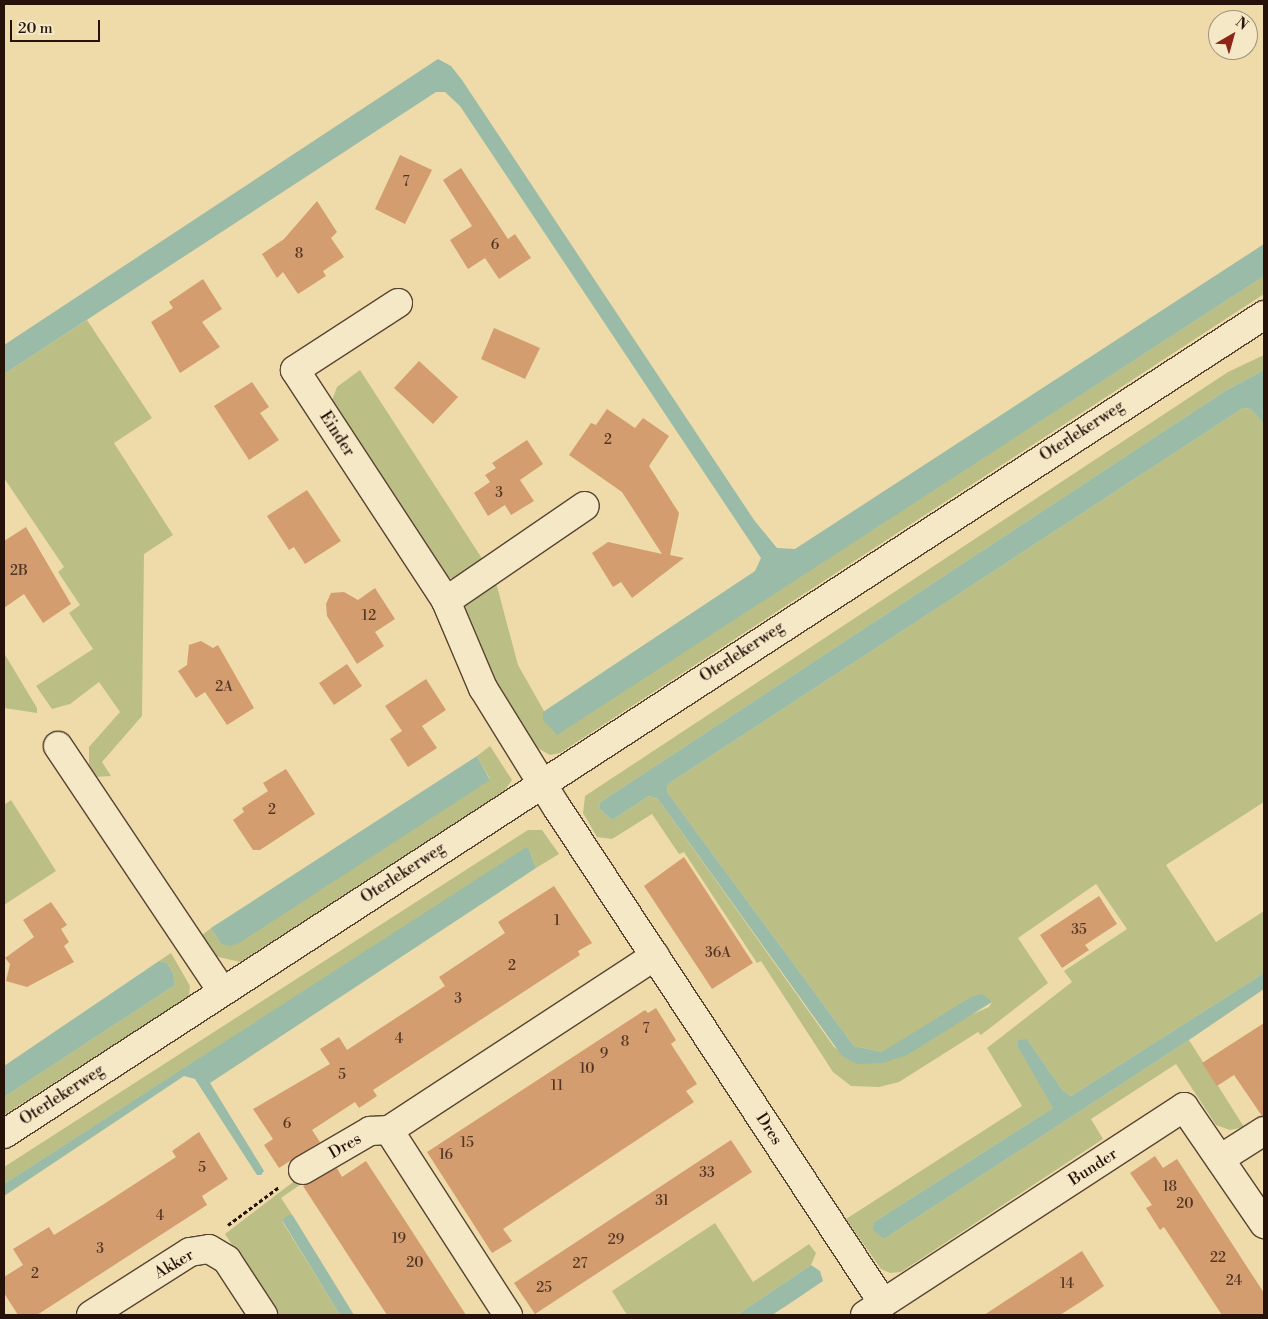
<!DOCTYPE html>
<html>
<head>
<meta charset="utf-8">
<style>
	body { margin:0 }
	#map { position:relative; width:1268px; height:1319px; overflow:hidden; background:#eedba9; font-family:"Libre Bodoni",serif }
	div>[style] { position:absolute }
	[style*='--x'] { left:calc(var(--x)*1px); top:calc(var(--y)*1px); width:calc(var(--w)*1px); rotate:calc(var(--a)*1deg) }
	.green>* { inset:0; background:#bbbf86 }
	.water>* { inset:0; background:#99bba7 }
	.building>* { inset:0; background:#d49d70 }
	.path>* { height:3px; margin-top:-1.5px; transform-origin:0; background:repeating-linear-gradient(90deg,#271209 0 4px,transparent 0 6.5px) }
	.roads { filter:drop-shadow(1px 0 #594431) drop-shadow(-1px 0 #594431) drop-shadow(0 1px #594431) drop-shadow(0 -1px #594431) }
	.street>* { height:28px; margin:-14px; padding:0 14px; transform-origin:14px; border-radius:14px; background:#f4e8c7 }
	.secondary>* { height:28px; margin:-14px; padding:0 14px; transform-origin:14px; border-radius:14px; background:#f4e8c7 }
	span { translate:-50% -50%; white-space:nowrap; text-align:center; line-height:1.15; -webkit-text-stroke:4px #f4e8c7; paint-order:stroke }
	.number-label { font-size:14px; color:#523523 }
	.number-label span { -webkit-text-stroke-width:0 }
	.street-label { font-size:16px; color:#271209 }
	.frame { position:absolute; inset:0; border:5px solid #271209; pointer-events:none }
	.north { position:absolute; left:1208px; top:10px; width:50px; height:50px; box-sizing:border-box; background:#f4e8c7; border:1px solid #a2927b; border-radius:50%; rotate:38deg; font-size:14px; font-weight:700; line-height:20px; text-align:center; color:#271209 }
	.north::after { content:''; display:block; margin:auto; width:18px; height:22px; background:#8f2418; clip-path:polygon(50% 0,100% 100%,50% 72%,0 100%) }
	.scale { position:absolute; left:10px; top:20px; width:90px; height:22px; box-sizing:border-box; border:2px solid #271209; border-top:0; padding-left:6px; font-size:15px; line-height:18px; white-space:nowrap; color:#271209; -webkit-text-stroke:4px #f4e8c7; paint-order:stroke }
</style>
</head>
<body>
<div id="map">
	<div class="green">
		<i style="clip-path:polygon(1264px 276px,1264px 294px,560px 753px,550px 755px,534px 746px,500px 692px,462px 606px,494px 575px,518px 665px,557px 734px)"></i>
		<i style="clip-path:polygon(87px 320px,152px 418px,114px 443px,173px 535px,144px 554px,142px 716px,102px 762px,111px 776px,95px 777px,89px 766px,89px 747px,120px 712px,99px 682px,70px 704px,52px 709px,36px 686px,93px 649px,69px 613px,80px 605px,58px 572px,64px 567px,4px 478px,4px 374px)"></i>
		<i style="clip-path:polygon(1264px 355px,1264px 370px,1225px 391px,599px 803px,600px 809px,612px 820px,649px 796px,658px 799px,834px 1047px,857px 1064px,989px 1007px,992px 1002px,882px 1052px,854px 1046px,667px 792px,668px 784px,1243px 408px,1251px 409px,1264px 424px,1264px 802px,1166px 865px,1216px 942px,1264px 911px,1264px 973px,1071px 1096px,1063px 1091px,1027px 1039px,1053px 1108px,874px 1222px,884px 1239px,1189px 1040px,1244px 1127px,1230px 1130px,1216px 1125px,1176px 1064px,1091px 1119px,1103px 1139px,901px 1272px,890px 1273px,881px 1269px,846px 1219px,1022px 1106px,987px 1048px,1072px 982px,1064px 971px,1127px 929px,1096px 884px,1018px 938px,1048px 983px,981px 1035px,978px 1032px,899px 1082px,879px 1087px,851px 1086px,833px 1072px,761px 961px,757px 963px,684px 852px,679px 854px,652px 814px,612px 839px,597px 837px,583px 813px,585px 796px,1228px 372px)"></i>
		<i style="clip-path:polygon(360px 370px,483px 560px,457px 578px,446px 578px,331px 403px,337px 387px)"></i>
		<i style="clip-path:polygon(4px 653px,37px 708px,37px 713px,4px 708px)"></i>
		<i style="clip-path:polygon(490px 746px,512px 780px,505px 790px,240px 962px,214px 956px,201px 936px,211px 928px,221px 944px,490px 779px,477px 756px)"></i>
		<i style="clip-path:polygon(11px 800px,56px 871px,4px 905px,4px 805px)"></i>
		<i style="clip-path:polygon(528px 830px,542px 830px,559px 854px,536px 868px,529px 849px,525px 849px,4px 1184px,4px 1167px)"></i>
		<i style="clip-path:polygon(171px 953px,190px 986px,189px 996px,4px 1115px,4px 1097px,175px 985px,173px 973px,167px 963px,159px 961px)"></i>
		<i style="clip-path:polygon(301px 1176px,304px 1182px,281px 1198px,293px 1216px,282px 1221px,340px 1315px,277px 1315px,225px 1234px)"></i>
		<i style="clip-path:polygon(715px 1223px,753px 1282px,809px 1244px,816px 1253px,811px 1265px,737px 1315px,627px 1315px,612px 1291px)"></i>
	</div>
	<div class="water">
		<i style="clip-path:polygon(438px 59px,451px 66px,462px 80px,754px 520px,777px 548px,795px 549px,1264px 244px,1264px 276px,557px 735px,543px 720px,543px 712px,755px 571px,761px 558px,460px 106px,445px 92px,436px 92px,4px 374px,4px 345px)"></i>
		<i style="clip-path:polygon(1264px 370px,1264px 424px,1251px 409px,1243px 408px,668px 784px,667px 792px,854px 1046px,882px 1052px,971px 997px,982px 994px,992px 1002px,907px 1055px,883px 1063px,857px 1064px,842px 1056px,658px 799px,649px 796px,612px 820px,600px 809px,599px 803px,1225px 391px)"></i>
		<i style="clip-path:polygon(477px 756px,490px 780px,239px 943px,230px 946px,221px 944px,211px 928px)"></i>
		<i style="clip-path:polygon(525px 848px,529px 849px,536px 868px,210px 1083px,264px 1171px,261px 1175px,257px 1175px,195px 1079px,184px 1076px,4px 1196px,4px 1184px)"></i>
		<i style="clip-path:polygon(159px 961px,167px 963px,173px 973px,175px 985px,4px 1097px,4px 1066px)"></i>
		<i style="clip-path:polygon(1264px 973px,1264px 989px,1189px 1040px,884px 1239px,873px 1230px,874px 1222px,1053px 1108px,1018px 1047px,1018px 1040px,1027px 1039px,1063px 1091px,1071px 1096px)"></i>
		<i style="clip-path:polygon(289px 1215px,293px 1216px,354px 1315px,340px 1315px,282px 1220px)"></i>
		<i style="clip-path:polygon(811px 1265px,820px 1271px,823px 1281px,792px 1302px,772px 1315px,737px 1315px)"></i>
	</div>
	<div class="building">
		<i style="clip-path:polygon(400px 155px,432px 170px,405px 224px,375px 209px)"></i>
		<i style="clip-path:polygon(461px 168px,508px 239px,515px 234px,531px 258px,499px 279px,485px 258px,468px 269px,450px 240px,472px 226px,443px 180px)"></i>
		<i style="clip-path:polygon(317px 201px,337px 232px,331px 238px,344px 257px,323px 271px,326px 276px,298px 294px,283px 272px,277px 278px,262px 254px,284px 239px)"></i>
		<i style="clip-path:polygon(203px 279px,222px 309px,202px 322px,220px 347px,180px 373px,151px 322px,173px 308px,169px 302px)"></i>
		<i style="clip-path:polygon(494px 328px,540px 348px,525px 379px,481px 359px)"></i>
		<i style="clip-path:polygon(419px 361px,458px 397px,433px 424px,394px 388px)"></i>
		<i style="clip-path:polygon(252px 382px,269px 407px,260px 413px,279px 440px,249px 460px,214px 406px)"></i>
		<i style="clip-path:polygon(607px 409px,635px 428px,643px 418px,669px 436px,649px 466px,679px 513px,670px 555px,684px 558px,632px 598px,621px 582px,613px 587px,592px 553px,608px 542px,662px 554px,622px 492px,569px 455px,591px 423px,596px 425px)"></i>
		<i style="clip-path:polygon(527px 440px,543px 464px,520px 480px,534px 501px,511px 515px,505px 505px,488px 516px,474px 493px,490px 482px,485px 475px,496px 468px,492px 463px)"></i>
		<i style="clip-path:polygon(307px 490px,341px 541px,305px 564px,294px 547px,289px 550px,267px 516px)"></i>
		<i style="clip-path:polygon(26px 527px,71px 604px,43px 623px,24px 594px,4px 608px,4px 541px)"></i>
		<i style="clip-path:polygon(375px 588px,395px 619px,375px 632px,384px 646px,357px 664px,327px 616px,326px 604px,331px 593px,344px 592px,358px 600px)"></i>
		<i style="clip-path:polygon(201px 641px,213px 648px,218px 645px,254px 708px,227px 725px,205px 692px,196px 698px,178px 671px,187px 665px,189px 645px)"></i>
		<i style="clip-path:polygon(347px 664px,362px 686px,334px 705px,319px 683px)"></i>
		<i style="clip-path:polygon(426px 679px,446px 710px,422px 726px,437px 748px,408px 767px,390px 739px,402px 731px,385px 706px)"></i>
		<i style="clip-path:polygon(286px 769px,315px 814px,260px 850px,253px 850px,233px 820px,244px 812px,242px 808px,268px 791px,263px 783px)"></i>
		<i style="clip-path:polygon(684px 857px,753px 963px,712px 989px,644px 886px)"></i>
		<i style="clip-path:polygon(554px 886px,592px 943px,578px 951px,580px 955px,373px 1090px,377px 1096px,359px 1108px,355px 1102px,312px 1130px,320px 1142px,279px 1168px,264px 1145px,273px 1139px,253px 1109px,330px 1064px,320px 1049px,339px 1037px,347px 1050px,445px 986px,439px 977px,505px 933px,498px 922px)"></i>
		<i style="clip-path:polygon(1099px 896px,1117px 924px,1085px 945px,1089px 950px,1062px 968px,1040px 935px)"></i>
		<i style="clip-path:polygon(51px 902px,67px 925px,61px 929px,69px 942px,64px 946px,74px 962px,27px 987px,6px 981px,10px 964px,5px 958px,34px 937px,23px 920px)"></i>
		<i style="clip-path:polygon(656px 1008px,676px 1040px,671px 1044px,697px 1084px,686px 1091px,694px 1102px,503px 1229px,512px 1241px,492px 1253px,427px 1152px,645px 1010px,648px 1013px)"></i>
		<i style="clip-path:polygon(1264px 1023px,1264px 1116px,1262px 1116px,1234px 1075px,1217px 1086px,1202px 1063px)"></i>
		<i style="clip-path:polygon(199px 1132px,228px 1179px,202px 1196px,207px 1205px,37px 1315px,18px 1315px,4px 1293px,4px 1277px,23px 1265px,13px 1249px,49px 1227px,54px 1235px,104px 1204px,176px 1157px,172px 1151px)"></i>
		<i style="clip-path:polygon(731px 1140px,752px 1172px,535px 1314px,514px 1283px)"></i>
		<i style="clip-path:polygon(1155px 1156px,1163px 1168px,1177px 1159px,1264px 1293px,1264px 1315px,1222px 1315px,1164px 1227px,1160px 1230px,1146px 1208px,1152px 1205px,1130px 1173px)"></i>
		<i style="clip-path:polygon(366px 1161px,406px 1222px,466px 1315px,387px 1315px,303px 1186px,337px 1168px,342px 1177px)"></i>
		<i style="clip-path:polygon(1082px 1251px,1104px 1286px,1082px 1301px,1060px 1315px,984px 1315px)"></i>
	</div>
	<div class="path">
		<i style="--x:228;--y:1225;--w:64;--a:-36.7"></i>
	</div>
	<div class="roads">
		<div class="street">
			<i style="--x:398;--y:303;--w:123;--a:147"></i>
			<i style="--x:295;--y:370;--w:276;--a:56.8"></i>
			<i style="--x:446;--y:601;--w:95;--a:67"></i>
			<i style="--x:483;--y:688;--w:139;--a:58.3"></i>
			<i style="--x:556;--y:806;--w:595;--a:56.66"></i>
			<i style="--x:446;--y:601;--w:168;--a:-34.4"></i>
			<i style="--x:58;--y:746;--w:295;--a:56.2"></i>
			<i style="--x:1220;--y:1159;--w:52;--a:-32.5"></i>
			<i style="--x:303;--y:1170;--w:78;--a:-30.2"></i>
			<i style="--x:370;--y:1131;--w:19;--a:-3"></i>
			<i style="--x:91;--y:1315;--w:117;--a:-32.5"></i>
			<i style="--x:190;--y:1252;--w:19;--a:-9"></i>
			<i style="--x:209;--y:1249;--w:21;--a:31"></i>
			<i style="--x:227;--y:1260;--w:66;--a:56.8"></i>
			<i style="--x:508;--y:1315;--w:220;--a:-122.8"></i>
			<i style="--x:389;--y:1130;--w:318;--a:-33.2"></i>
			<i style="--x:865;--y:1315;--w:381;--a:-33.1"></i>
			<i style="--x:1184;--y:1107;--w:142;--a:55.6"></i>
		</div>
		<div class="secondary">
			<i style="--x:4;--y:1134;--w:1503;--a:-33.02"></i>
		</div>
	</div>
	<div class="number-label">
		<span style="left:406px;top:182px">7</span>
		<span style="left:495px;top:245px">6</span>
		<span style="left:299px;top:254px">8</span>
		<span style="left:608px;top:440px">2</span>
		<span style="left:499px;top:493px">3</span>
		<span style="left:19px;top:571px">2B</span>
		<span style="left:369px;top:616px">12</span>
		<span style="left:224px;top:687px">2A</span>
		<span style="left:272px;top:810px">2</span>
		<span style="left:557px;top:921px">1</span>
		<span style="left:1079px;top:930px">35</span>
		<span style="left:718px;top:953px">36A</span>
		<span style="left:512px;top:966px">2</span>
		<span style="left:458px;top:999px">3</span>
		<span style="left:646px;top:1029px">7</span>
		<span style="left:399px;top:1039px">4</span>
		<span style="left:625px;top:1042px">8</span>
		<span style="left:604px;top:1054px">9</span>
		<span style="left:587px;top:1069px">10</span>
		<span style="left:342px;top:1075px">5</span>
		<span style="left:557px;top:1086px">11</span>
		<span style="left:287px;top:1124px">6</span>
		<span style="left:467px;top:1143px">15</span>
		<span style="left:446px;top:1155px">16</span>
		<span style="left:202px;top:1168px">5</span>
		<span style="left:707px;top:1173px">33</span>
		<span style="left:1170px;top:1187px">18</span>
		<span style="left:662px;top:1201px">31</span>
		<span style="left:1185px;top:1204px">20</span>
		<span style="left:160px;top:1216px">4</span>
		<span style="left:399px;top:1239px">19</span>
		<span style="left:616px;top:1240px">29</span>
		<span style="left:100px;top:1249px">3</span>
		<span style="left:1218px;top:1258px">22</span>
		<span style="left:415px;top:1263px">20</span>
		<span style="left:580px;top:1264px">27</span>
		<span style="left:35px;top:1274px">2</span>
		<span style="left:1234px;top:1281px">24</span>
		<span style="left:1067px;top:1284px">14</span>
		<span style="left:544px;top:1288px">25</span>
	</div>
	<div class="street-label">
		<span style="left:1082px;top:431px;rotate:-33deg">Oterlekerweg</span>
		<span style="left:337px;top:434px;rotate:57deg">Einder</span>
		<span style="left:742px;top:652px;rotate:-33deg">Oterlekerweg</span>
		<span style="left:403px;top:873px;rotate:-33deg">Oterlekerweg</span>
		<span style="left:62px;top:1095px;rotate:-33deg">Oterlekerweg</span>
		<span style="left:769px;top:1129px;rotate:57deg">Dres</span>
		<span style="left:345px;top:1146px;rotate:-30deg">Dres</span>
		<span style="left:1093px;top:1167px;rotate:-33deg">Bunder</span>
		<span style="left:174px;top:1264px;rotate:-30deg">Akker</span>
	</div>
	<div class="frame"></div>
	<div class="north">N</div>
	<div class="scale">20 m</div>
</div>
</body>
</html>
